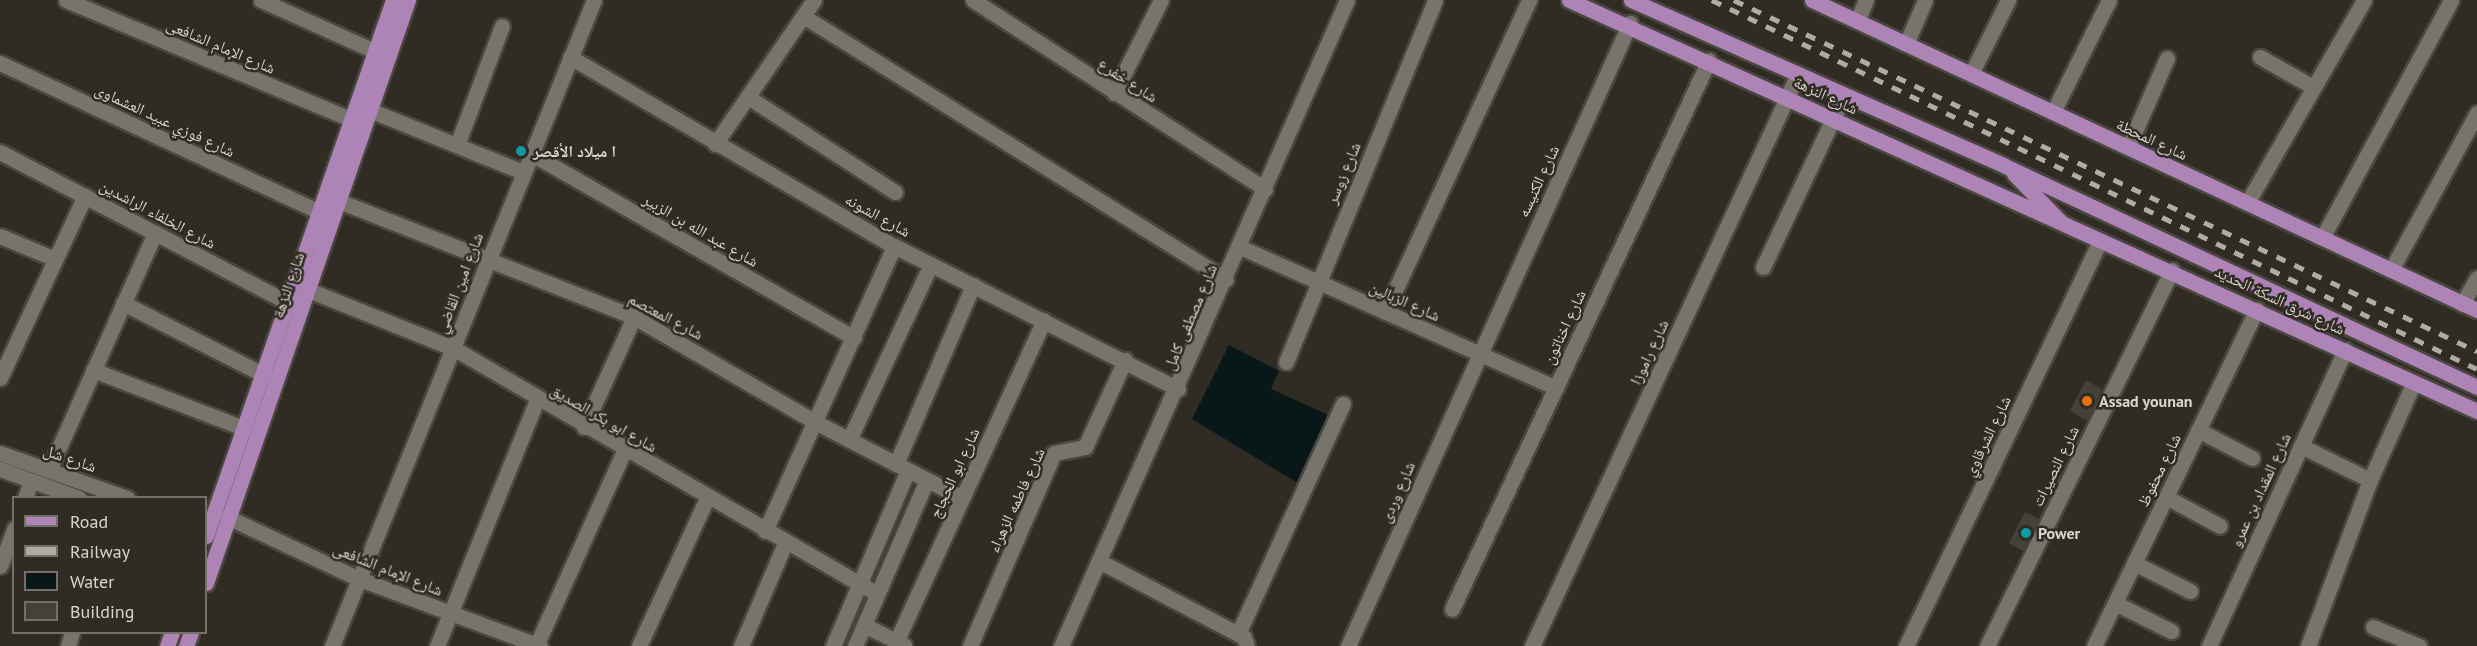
<!DOCTYPE html>
<html>
<head>
<meta charset="utf-8">
<style>
	body { margin:0 }
	#map { position:relative; width:2477px; height:646px; overflow:hidden; background:#302b23; font-family:"PT Sans","Noto Naskh Arabic",sans-serif }
	div>[style] { position:absolute }
	[style*='--x'] { left:calc(var(--x)*1px); top:calc(var(--y)*1px); width:calc(var(--w)*1px); rotate:calc(var(--a)*1deg) }
	.water>* { inset:0; background:#091719 }
	.building>* { inset:0; background:#454038 }
	.roads { filter:drop-shadow(2px 0 #4a4640) drop-shadow(-2px 0 #4a4640) drop-shadow(0 2px #4a4640) drop-shadow(0 -2px #4a4640) }
	.minor>* { height:15px; margin:-7.5px; padding:0 7.5px; transform-origin:7.5px; border-radius:7.5px; background:#79746b }
	.major>* { height:15px; margin:-7.5px; padding:0 7.5px; transform-origin:7.5px; border-radius:7.5px; background:#ae84b7 }
	.rail>* { height:4.5px; margin-top:-2.25px; transform-origin:0; background:repeating-linear-gradient(90deg,#afaca6 0 10px,transparent 0 20px) }
	.dots>* { width:16px; height:16px; translate:-50% -50%; box-sizing:border-box; border:3px solid #302b23; border-radius:50% }
	span { translate:-50% -50%; white-space:nowrap; text-align:center; line-height:1.15; -webkit-text-stroke:5px #302b23; paint-order:stroke }
	.street-label { font-size:16px; color:#d9d6d1 }
	.poi-label { font-size:16px; color:#d9d6d1; font-weight:700 }
	.left { translate:0 -50%; text-align:left }
	.legend { position:absolute; left:12px; top:496px; width:195px; height:138px; box-sizing:border-box; background:#302b23; border:2px solid #746f69; margin:0; padding:8px 10px; list-style:none; font-size:18px; color:#d9d6d1 }
	.legend li { display:flex; align-items:center; gap:12px; height:30px }
	.legend b { width:30px; border:2px solid #746f69 }
</style>
</head>
<body>
<div id="map">
	<div class="water">
		<i style="clip-path:polygon(1229px 345px,1279px 371px,1271px 389px,1333px 417px,1301px 485px,1192px 419px)"></i>
	</div>
	<div class="building">
		<i style="clip-path:polygon(2086px 380px,2102px 389px,2087px 421px,2070px 411px)"></i>
		<i style="clip-path:polygon(2025px 512px,2039px 519px,2023px 551px,2009px 543px)"></i>
	</div>
	<div class="roads">
		<div class="minor">
			<i style="--x:66;--y:0;--w:321;--a:22.7"></i>
			<i style="--x:261;--y:0;--w:122;--a:24.2"></i>
			<i style="--x:973;--y:0;--w:348;--a:32.9"></i>
			<i style="--x:803;--y:16;--w:498;--a:31.9"></i>
			<i style="--x:1857;--y:21;--w:23;--a:-67"></i>
			<i style="--x:1906;--y:44;--w:48;--a:-66.6"></i>
			<i style="--x:570;--y:57;--w:375;--a:30.3"></i>
			<i style="--x:894;--y:246;--w:318;--a:26.7"></i>
			<i style="--x:2260;--y:57;--w:61;--a:29.5"></i>
			<i style="--x:0;--y:63;--w:348;--a:25"></i>
			<i style="--x:1971;--y:74;--w:83;--a:-63.4"></i>
			<i style="--x:1114;--y:93;--w:104;--a:-63.2"></i>
			<i style="--x:748;--y:97;--w:175;--a:32.9"></i>
			<i style="--x:367;--y:109;--w:168;--a:22"></i>
			<i style="--x:2053;--y:112;--w:125;--a:-63.4"></i>
			<i style="--x:715;--y:144;--w:175;--a:-55.5"></i>
			<i style="--x:457;--y:145;--w:127;--a:-69.3"></i>
			<i style="--x:2128;--y:147;--w:97;--a:-66.3"></i>
			<i style="--x:0;--y:152;--w:337;--a:27.6"></i>
			<i style="--x:530;--y:153;--w:373;--a:29.7"></i>
			<i style="--x:336;--y:200;--w:320;--a:21.4"></i>
			<i style="--x:634;--y:317;--w:209;--a:30.1"></i>
			<i style="--x:815;--y:422;--w:165;--a:27.3"></i>
			<i style="--x:2247;--y:203;--w:234;--a:-60"></i>
			<i style="--x:0;--y:236;--w:60;--a:22.7"></i>
			<i style="--x:2322;--y:238;--w:271;--a:-61.5"></i>
			<i style="--x:1240;--y:247;--w:346;--a:24"></i>
			<i style="--x:1763;--y:267;--w:189;--a:-64.7"></i>
			<i style="--x:2391;--y:270;--w:179;--a:-61.3"></i>
			<i style="--x:306;--y:289;--w:158;--a:21.9"></i>
			<i style="--x:453;--y:348;--w:490;--a:30.1"></i>
			<i style="--x:123;--y:303;--w:169;--a:27"></i>
			<i style="--x:2462;--y:304;--w:30;--a:-60"></i>
			<i style="--x:1385;--y:312;--w:344;--a:-65.2"></i>
			<i style="--x:1286;--y:362;--w:391;--a:-67.6"></i>
			<i style="--x:93;--y:370;--w:175;--a:21.1"></i>
			<i style="--x:0;--y:378;--w:201;--a:-65"></i>
			<i style="--x:584;--y:427;--w:121;--a:-65.6"></i>
			<i style="--x:2198;--y:430;--w:61;--a:27.4"></i>
			<i style="--x:849;--y:440;--w:194;--a:-65"></i>
			<i style="--x:2301;--y:446;--w:77;--a:26.2"></i>
			<i style="--x:0;--y:453;--w:135;--a:19.5"></i>
			<i style="--x:896;--y:464;--w:195;--a:-66.7"></i>
			<i style="--x:0;--y:469;--w:84;--a:20.2"></i>
			<i style="--x:49;--y:470;--w:260;--a:-65.9"></i>
			<i style="--x:2166;--y:497;--w:61;--a:28.2"></i>
			<i style="--x:25;--y:498;--w:18;--a:-71"></i>
			<i style="--x:227;--y:517;--w:144;--a:25.1"></i>
			<i style="--x:357;--y:578;--w:195;--a:20.4"></i>
			<i style="--x:765;--y:531;--w:313;--a:-65.6"></i>
			<i style="--x:1099;--y:561;--w:164;--a:27.7"></i>
			<i style="--x:1244;--y:637;--w:9;--a:72"></i>
			<i style="--x:2134;--y:563;--w:63;--a:26.6"></i>
			<i style="--x:0;--y:566;--w:40;--a:-69"></i>
			<i style="--x:2115;--y:603;--w:63;--a:26.6"></i>
			<i style="--x:1452;--y:609;--w:606;--a:-64.91"></i>
			<i style="--x:864;--y:625;--w:45;--a:26.6"></i>
			<i style="--x:2373;--y:627;--w:50;--a:22.4"></i>
			<i style="--x:1238;--y:634;--w:253;--a:-65.5"></i>
			<i style="--x:896;--y:642;--w:354;--a:-65.3"></i>
			<i style="--x:68;--y:646;--w:15;--a:-74"></i>
			<i style="--x:332;--y:646;--w:697;--a:-67.92"></i>
			<i style="--x:437;--y:646;--w:266;--a:-67.9"></i>
			<i style="--x:536;--y:646;--w:214;--a:-65.7"></i>
			<i style="--x:639;--y:646;--w:163;--a:-65.3"></i>
			<i style="--x:741;--y:646;--w:114;--a:-66.8"></i>
			<i style="--x:833;--y:646;--w:191;--a:-66.9"></i>
			<i style="--x:855;--y:646;--w:181;--a:-66.6"></i>
			<i style="--x:970;--y:646;--w:210;--a:-66.5"></i>
			<i style="--x:1054;--y:453;--w:32;--a:-11"></i>
			<i style="--x:1085;--y:447;--w:96;--a:-65.3"></i>
			<i style="--x:1061;--y:646;--w:706;--a:-66.12"></i>
			<i style="--x:1348;--y:646;--w:684;--a:-65.65"></i>
			<i style="--x:1532;--y:646;--w:631;--a:-65.06"></i>
			<i style="--x:1906;--y:646;--w:449;--a:-64.4"></i>
			<i style="--x:1987;--y:646;--w:419;--a:-63.8"></i>
			<i style="--x:2094;--y:646;--w:374;--a:-64.2"></i>
			<i style="--x:2209;--y:646;--w:326;--a:-65.3"></i>
			<i style="--x:2308;--y:646;--w:177;--a:-69.5"></i>
			<i style="--x:2370;--y:480;--w:107;--a:-65.8"></i>
		</div>
		<div class="major">
			<i style="--x:1569;--y:0;--w:997;--a:24.35"></i>
			<i style="--x:1631;--y:0;--w:409;--a:23.9"></i>
			<i style="--x:2005;--y:166;--w:521;--a:25.09"></i>
			<i style="--x:1812;--y:0;--w:734;--a:24.99"></i>
			<i style="--x:2014;--y:174;--w:66;--a:45.6"></i>
			<i style="--x:206;--y:536;--w:568;--a:-70.77"></i>
			<i style="--x:206;--y:583;--w:617;--a:-70.89"></i>
			<i style="--x:167;--y:646;--w:15;--a:-70"></i>
			<i style="--x:186;--y:646;--w:15;--a:-70"></i>
		</div>
	</div>
	<div class="rail">
		<i style="--x:1712;--y:0;--w:849;--a:25.75"></i>
		<i style="--x:1734;--y:0;--w:822;--a:25.29"></i>
	</div>
	<div class="dots">
		<i style="left:521px;top:151px;background:#0f9aa8"></i>
		<i style="left:2087px;top:401px;background:#e8710a"></i>
		<i style="left:2026px;top:533px;background:#0f9aa8"></i>
	</div>
	<div class="street-label">
		<span style="left:221px;top:46px;rotate:23deg">شارع الإمام الشافعى</span>
		<span style="left:1128px;top:80px;rotate:33deg">شارع خفرع</span>
		<span style="left:1826px;top:95px;rotate:25deg">شارع النزهة</span>
		<span style="left:165px;top:120px;rotate:25deg">شارع فوزي عبيد العشماوى</span>
		<span style="left:2152px;top:139px;rotate:25deg">شارع المحطة</span>
		<span style="left:1343px;top:173px;rotate:-67deg">شارع زوسر</span>
		<span style="left:1538px;top:181px;rotate:-65deg">شارع الكنيسه</span>
		<span style="left:158px;top:214px;rotate:28deg">شارع الخلفاء الراشدين</span>
		<span style="left:878px;top:215px;rotate:29deg">شارع الشونه</span>
		<span style="left:701px;top:230px;rotate:30deg">شارع عبد الله بن الزبير</span>
		<span style="left:459px;top:283px;rotate:-69deg">شارع امين القاضي</span>
		<span style="left:288px;top:285px;rotate:-71deg">شارع النزهة</span>
		<span style="left:2280px;top:300px;rotate:25deg">شارع شرق السكة الحديد</span>
		<span style="left:1405px;top:301px;rotate:24deg">شارع الزبالين</span>
		<span style="left:666px;top:316px;rotate:28deg">شارع المعتصم</span>
		<span style="left:1190px;top:317px;rotate:-67deg">شارع مصطفى كامل</span>
		<span style="left:1564px;top:327px;rotate:-65deg">شارع اخناتون</span>
		<span style="left:1649px;top:352px;rotate:-65deg">شارع راموزا</span>
		<span style="left:604px;top:418px;rotate:30deg">شارع ابو بكر الصديق</span>
		<span style="left:1987px;top:436px;rotate:-64deg">شارع الشرقاوي</span>
		<span style="left:70px;top:458px;rotate:19deg">شارع شل</span>
		<span style="left:2055px;top:466px;rotate:-64deg">شارع النصيرات</span>
		<span style="left:2159px;top:470px;rotate:-64deg">شارع محفوظ</span>
		<span style="left:954px;top:473px;rotate:-65deg">شارع ابو الحجاج</span>
		<span style="left:2260px;top:490px;rotate:-65deg">شارع المقداد بن عمرو</span>
		<span style="left:1397px;top:492px;rotate:-66deg">شارع وردى</span>
		<span style="left:1016px;top:500px;rotate:-65deg">شارع فاطمه الزهراء</span>
		<span style="left:388px;top:569px;rotate:22deg">شارع الإمام الشافعى</span>
	</div>
	<div class="poi-label">
		<span class="left" style="left:533px;top:151px">ا ميلاد الأقصر</span>
		<span class="left" style="left:2099px;top:401px">Assad younan</span>
		<span class="left" style="left:2038px;top:533px">Power</span>
	</div>
	<ul class="legend">
	<li><b style="height:8px;background:#ae84b7"></b>Road</li>
	<li><b style="height:8px;background:#afaca6"></b>Railway</li>
	<li><b style="height:16px;background:#091719"></b>Water</li>
	<li><b style="height:16px;background:#454038"></b>Building</li>
	</ul>
</div>
</body>
</html>
